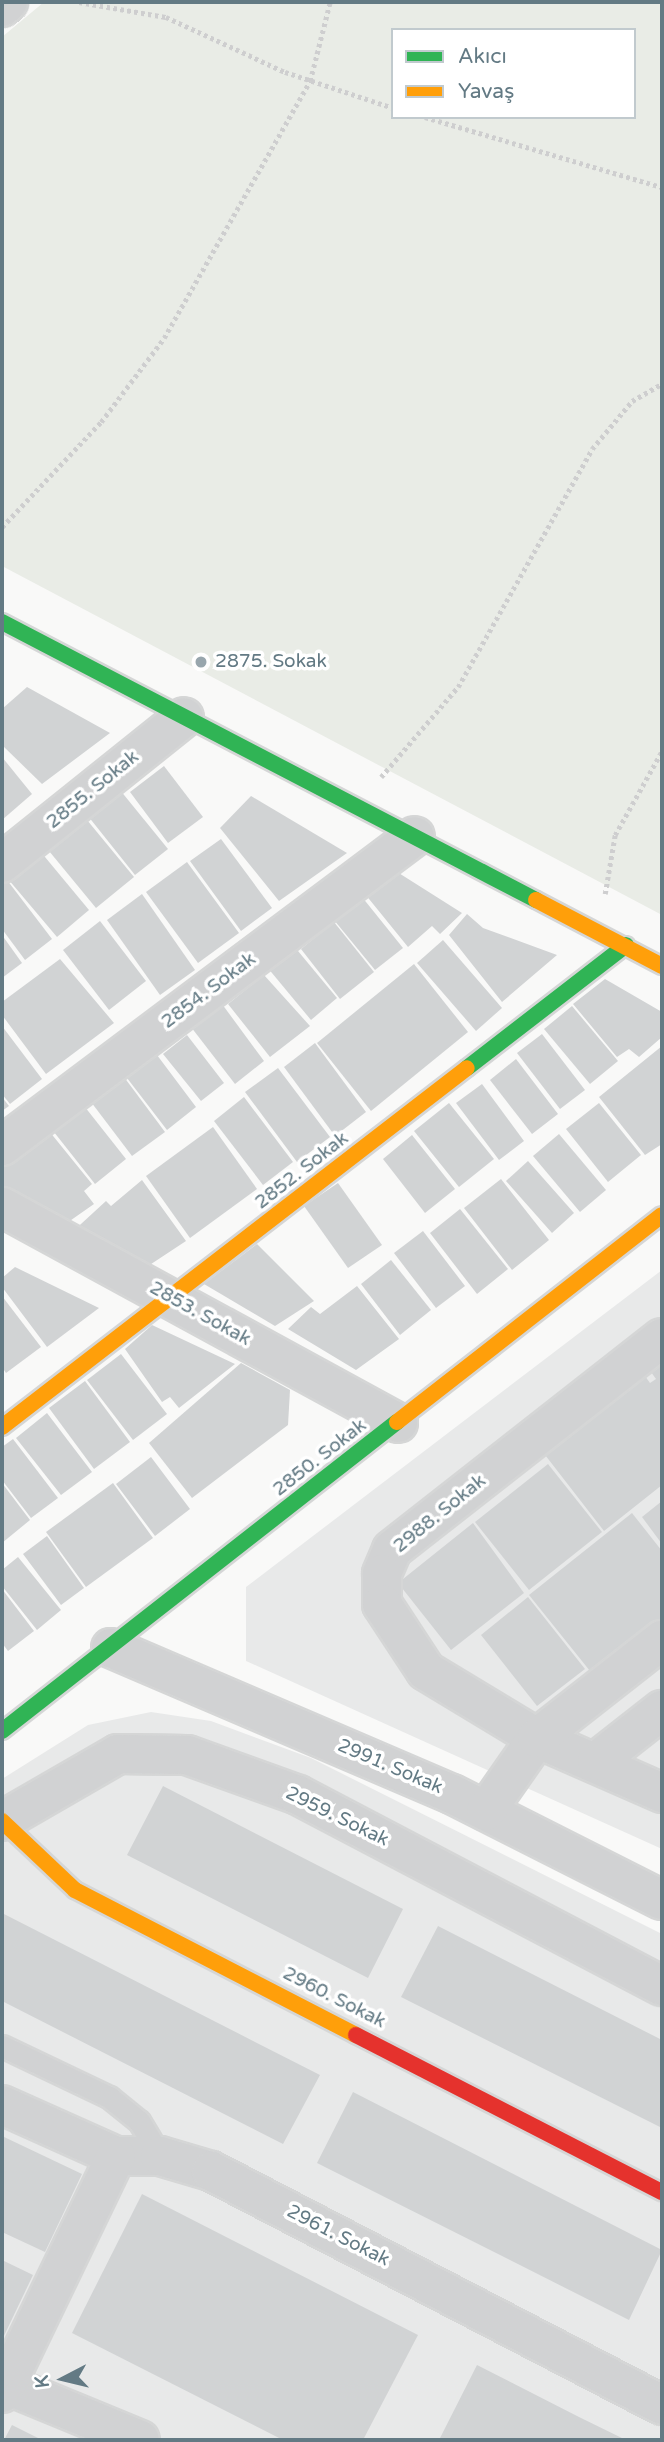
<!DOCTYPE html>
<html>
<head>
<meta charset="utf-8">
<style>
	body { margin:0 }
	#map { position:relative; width:664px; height:2442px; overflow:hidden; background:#f9f9f8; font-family:"Varela Round",sans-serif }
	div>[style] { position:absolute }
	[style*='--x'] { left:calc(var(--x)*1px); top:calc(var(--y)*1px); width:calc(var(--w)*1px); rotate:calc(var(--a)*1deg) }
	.built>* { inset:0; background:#e8e9e9 }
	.green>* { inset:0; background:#e9ece6 }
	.building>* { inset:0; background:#d1d3d4 }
	.path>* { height:4.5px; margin-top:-2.25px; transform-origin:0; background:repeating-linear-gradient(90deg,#cececf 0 3.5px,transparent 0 7px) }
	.roads { filter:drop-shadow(2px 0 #d5d6d6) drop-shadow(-2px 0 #d5d6d6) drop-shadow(0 2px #d5d6d6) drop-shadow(0 -2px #d5d6d6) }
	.lane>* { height:21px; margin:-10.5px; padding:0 10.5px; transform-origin:10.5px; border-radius:10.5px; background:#d1d2d3 }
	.street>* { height:38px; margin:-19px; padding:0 19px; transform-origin:19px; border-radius:19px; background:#d1d2d3 }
	.fast>* { height:16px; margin:-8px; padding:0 8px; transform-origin:8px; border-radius:8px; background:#30b455 }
	.slow>* { height:16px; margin:-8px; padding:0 8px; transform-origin:8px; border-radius:8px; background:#ff9f0a }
	.jam>* { height:16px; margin:-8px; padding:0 8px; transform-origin:8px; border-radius:8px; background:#e5322d }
	.dots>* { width:19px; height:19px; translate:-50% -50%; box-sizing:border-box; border:4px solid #fff; border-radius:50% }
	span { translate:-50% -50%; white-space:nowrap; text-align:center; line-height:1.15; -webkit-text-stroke:7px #fff; paint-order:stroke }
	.poi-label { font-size:19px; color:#637a84 }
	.left { translate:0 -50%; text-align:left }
	.street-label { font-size:19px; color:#637a84 }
	.frame { position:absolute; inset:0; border:4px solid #637a84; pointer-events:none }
	.legend { position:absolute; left:391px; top:28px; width:245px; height:91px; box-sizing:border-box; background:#fff; border:2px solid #c1cace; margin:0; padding:9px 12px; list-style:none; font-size:21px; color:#637a84 }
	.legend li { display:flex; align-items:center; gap:14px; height:35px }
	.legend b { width:35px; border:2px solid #c1cace }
	.north { position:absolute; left:28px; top:2344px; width:70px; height:70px; -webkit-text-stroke:5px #fff; paint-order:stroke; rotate:263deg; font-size:19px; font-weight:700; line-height:28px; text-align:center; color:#637a84 }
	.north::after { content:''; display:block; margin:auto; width:24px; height:32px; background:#637a84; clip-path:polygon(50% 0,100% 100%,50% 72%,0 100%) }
</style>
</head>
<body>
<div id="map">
	<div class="built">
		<i style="clip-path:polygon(662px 1270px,662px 1849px,246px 1661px,246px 1587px)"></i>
		<i style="clip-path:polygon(151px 1712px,211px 1721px,311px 1758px,662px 1934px,662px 2440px,2px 2440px,2px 1779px,88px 1725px)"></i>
	</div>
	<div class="green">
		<i style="clip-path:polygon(evenodd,44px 2px,662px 2px,662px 915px,2px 566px,2px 37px,44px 2px,393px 30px,634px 30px,634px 117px,393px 117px,393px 30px)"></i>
	</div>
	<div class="building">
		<i style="clip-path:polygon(27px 687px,110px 733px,42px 784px,2px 745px,2px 709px)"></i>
		<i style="clip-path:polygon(2px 757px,32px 794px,2px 820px)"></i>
		<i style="clip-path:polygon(164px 766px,203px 817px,168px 843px,130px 792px)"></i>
		<i style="clip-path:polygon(120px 790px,168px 849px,135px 875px,88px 816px)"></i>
		<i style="clip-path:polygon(251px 796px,347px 853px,279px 901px,220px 828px)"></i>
		<i style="clip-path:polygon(87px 820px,134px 877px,96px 908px,49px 851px)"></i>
		<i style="clip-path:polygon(221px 839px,272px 908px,241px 931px,190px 861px)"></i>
		<i style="clip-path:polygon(40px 851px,89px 910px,57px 937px,8px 879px)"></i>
		<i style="clip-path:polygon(187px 862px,239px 933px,198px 963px,146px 892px)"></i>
		<i style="clip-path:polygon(394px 870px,462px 913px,440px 934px,432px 926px,408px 947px,365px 894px)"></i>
		<i style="clip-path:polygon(7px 880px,52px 939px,25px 960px,2px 929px,2px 884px)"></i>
		<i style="clip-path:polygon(142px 894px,195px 970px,160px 995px,107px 920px)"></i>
		<i style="clip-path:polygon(362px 897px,403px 948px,375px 970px,334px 920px)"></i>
		<i style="clip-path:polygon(467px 914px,483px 928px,557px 955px,502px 1002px,449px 935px)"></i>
		<i style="clip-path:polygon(100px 921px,146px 981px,109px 1010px,63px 950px)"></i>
		<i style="clip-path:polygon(334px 922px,374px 972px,340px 999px,301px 949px)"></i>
		<i style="clip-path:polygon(2px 935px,22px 963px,2px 978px)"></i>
		<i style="clip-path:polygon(443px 940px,502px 1008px,476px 1031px,417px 963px)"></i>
		<i style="clip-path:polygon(293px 945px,337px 998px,311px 1020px,267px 967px)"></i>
		<i style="clip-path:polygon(60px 959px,114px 1023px,46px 1074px,2px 1015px,2px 1002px)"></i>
		<i style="clip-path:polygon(414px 964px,468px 1032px,371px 1111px,317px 1043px)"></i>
		<i style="clip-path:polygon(264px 975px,310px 1026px,270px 1057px,228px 1004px)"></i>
		<i style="clip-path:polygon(605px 979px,662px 1012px,662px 1037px,639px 1057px,629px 1049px,617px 1057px,573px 1004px)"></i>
		<i style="clip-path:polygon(222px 1004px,264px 1061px,235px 1084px,191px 1027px)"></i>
		<i style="clip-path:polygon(572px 1006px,618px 1061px,590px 1084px,544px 1029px)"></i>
		<i style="clip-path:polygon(2px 1026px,42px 1079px,10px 1104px,2px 1094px)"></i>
		<i style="clip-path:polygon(542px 1034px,585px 1090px,560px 1109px,517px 1053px)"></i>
		<i style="clip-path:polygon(187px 1035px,224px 1083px,201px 1101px,163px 1054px)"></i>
		<i style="clip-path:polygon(315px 1043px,366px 1112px,335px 1136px,284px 1067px)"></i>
		<i style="clip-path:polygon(662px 1046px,662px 1144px,645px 1155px,599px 1097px)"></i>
		<i style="clip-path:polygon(157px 1055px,196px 1107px,167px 1130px,127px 1078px)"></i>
		<i style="clip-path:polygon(516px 1059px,558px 1114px,532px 1134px,490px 1080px)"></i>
		<i style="clip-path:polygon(278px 1068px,330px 1137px,297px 1162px,245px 1092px)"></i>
		<i style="clip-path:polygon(121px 1073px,165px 1132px,132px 1156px,88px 1098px)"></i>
		<i style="clip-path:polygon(482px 1084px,524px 1141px,499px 1160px,456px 1103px)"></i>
		<i style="clip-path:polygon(2px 1097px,9px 1106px,2px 1111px)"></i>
		<i style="clip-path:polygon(244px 1097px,293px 1162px,263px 1185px,214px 1121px)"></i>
		<i style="clip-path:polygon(81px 1102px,126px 1159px,95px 1184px,50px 1127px)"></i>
		<i style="clip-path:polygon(449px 1103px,494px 1159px,459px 1187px,414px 1131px)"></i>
		<i style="clip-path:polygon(599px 1103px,641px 1155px,608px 1182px,566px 1129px)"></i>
		<i style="clip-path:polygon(45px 1126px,92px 1184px,84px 1191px,94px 1204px,64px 1225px,2px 1190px,2px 1162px)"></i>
		<i style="clip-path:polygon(213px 1127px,257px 1189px,190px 1238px,146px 1176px)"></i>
		<i style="clip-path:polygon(559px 1134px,606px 1190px,580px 1212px,533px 1156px)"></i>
		<i style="clip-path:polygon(412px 1135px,455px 1189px,425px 1213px,383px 1159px)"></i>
		<i style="clip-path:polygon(528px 1161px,574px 1213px,552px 1233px,506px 1181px)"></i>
		<i style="clip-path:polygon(501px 1179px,549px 1240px,512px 1270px,464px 1208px)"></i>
		<i style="clip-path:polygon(142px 1180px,186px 1241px,139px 1272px,69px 1235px,106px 1201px,111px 1206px)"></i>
		<i style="clip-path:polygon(338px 1183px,382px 1245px,348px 1268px,304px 1206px)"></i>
		<i style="clip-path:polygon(460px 1209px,508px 1269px,477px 1294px,430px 1233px)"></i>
		<i style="clip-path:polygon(423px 1231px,465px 1286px,436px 1308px,394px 1253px)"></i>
		<i style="clip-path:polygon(257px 1244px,314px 1301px,275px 1326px,204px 1284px)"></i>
		<i style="clip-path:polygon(391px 1260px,431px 1310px,400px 1335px,361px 1284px)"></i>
		<i style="clip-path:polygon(15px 1267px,99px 1308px,47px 1347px,2px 1287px,2px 1278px)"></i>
		<i style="clip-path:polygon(357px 1286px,399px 1339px,356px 1370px,288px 1329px,311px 1307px,320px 1314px)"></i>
		<i style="clip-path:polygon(2px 1296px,41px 1347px,6px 1373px,2px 1367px)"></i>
		<i style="clip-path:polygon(152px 1325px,235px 1364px,179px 1408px,170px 1397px,162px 1402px,125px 1349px)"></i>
		<i style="clip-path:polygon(662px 1353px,662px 1485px,604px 1531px,542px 1451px,642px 1372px,650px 1383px,656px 1379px,646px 1365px)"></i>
		<i style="clip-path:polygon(121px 1354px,167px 1414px,133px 1440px,87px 1380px)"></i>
		<i style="clip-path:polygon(241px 1363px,290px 1390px,288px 1425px,192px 1498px,149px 1443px)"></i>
		<i style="clip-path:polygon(85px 1381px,130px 1442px,94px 1469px,49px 1408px)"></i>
		<i style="clip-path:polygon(47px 1413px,92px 1472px,61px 1495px,16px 1438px)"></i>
		<i style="clip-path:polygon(13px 1439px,58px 1498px,31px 1518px,2px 1480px,2px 1447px)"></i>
		<i style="clip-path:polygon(151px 1457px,190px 1509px,155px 1536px,116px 1484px)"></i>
		<i style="clip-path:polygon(548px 1464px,602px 1532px,529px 1590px,475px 1522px)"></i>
		<i style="clip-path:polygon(2px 1483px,30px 1520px,2px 1543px)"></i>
		<i style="clip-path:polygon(113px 1483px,153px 1538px,86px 1587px,46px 1532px)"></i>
		<i style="clip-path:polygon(662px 1501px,662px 1544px,642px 1517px)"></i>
		<i style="clip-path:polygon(632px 1513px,662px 1551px,662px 1630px,598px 1681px,529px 1595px)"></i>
		<i style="clip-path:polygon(473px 1523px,524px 1593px,451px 1650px,398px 1583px)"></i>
		<i style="clip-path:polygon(47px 1536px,84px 1588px,61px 1605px,23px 1554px)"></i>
		<i style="clip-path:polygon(18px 1557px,61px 1610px,37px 1630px,2px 1586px,2px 1570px)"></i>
		<i style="clip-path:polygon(2px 1589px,34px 1631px,8px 1651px,2px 1643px)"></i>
		<i style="clip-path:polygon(528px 1597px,585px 1669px,537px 1706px,481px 1635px)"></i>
		<i style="clip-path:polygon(163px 1786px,403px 1909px,368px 1978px,127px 1855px)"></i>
		<i style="clip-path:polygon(2px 1913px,320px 2075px,283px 2144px,2px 2001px)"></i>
		<i style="clip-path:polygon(438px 1926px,662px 2040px,662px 2128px,401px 1997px)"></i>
		<i style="clip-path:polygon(353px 2092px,662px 2250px,629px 2320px,317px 2163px)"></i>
		<i style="clip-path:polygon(2px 2136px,82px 2174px,45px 2252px,2px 2232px)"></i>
		<i style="clip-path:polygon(142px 2194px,418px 2335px,363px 2440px,283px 2440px,72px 2333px)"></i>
		<i style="clip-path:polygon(2px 2260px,33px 2275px,2px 2340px)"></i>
		<i style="clip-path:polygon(477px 2365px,579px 2417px,626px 2440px,439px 2440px)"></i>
		<i style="clip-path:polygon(12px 2425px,42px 2440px,4px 2440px)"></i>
	</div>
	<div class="path">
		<i style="--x:79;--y:2;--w:88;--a:9.8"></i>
		<i style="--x:166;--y:17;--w:131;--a:24.8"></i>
		<i style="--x:285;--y:72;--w:114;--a:18.4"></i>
		<i style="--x:425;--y:117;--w:247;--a:16.5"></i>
		<i style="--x:2;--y:527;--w:144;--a:-46.7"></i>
		<i style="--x:101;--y:422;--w:105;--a:-53.1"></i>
		<i style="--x:164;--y:338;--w:296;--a:-60.4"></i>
		<i style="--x:310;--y:81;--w:81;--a:-75.8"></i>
		<i style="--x:381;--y:777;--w:118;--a:-49.5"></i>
		<i style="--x:458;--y:687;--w:273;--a:-60.6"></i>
		<i style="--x:592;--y:449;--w:62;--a:-50.2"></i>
		<i style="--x:632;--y:401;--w:34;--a:-30"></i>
		<i style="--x:605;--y:894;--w:60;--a:-80.4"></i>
		<i style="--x:615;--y:835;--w:96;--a:-60.8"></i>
	</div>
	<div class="roads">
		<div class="lane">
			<i style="--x:2;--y:2046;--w:119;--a:25.5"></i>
			<i style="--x:109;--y:2097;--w:38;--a:39"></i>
			<i style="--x:139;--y:2121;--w:41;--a:59"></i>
		</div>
		<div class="street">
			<i style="--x:2;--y:7;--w:8;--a:-40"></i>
			<i style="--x:2;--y:863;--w:233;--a:-38.7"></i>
			<i style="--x:2;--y:1146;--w:516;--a:-36.89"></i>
			<i style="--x:2;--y:1207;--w:451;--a:28.6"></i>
			<i style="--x:662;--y:1338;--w:343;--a:141.9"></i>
			<i style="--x:392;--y:1550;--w:26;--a:113"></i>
			<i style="--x:382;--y:1574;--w:30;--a:90"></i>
			<i style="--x:382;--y:1604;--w:80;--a:56.7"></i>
			<i style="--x:426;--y:1671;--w:130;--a:31.1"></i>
			<i style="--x:537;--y:1738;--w:137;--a:23.7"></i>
			<i style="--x:111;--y:1648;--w:371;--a:23.2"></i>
			<i style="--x:452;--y:1794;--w:235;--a:26.8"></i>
			<i style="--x:597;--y:1761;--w:83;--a:-38.1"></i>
			<i style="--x:486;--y:1811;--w:89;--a:-55.1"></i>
			<i style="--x:537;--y:1738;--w:159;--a:-38.1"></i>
			<i style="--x:2;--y:1821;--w:134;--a:-30"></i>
			<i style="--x:118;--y:1754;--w:69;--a:0.8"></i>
			<i style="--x:187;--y:1755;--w:118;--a:19.8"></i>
			<i style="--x:298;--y:1795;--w:411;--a:27.7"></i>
			<i style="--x:2;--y:2105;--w:125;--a:24.1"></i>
			<i style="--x:116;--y:2156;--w:44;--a:0"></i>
			<i style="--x:160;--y:2156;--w:53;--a:16.4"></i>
			<i style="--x:211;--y:2171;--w:508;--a:27.42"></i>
			<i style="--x:2;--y:2383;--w:149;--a:22.4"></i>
			<i style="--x:2;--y:2393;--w:263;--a:-64.3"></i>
		</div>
		<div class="fast">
			<i style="--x:2;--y:622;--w:602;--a:27.5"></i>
			<i style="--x:467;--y:1068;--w:201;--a:-37.7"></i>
			<i style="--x:2;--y:1731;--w:502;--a:-38.04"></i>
		</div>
		<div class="slow">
			<i style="--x:536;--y:900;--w:142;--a:27.6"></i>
			<i style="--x:397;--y:1422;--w:336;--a:-38"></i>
			<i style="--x:2;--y:1427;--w:587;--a:-37.67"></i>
			<i style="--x:2;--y:1821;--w:100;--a:43.4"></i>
			<i style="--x:75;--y:1890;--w:316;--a:27.3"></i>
		</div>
		<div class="jam">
			<i style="--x:356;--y:2035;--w:344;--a:27.2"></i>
		</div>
	</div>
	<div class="dots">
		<i style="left:201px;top:662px;background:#98a6ad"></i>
	</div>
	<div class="poi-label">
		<span class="left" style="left:215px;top:662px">2875. Sokak</span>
	</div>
	<div class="street-label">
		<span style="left:93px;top:790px;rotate:-39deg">2855. Sokak</span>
		<span style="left:209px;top:991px;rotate:-37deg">2854. Sokak</span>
		<span style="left:302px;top:1171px;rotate:-38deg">2852. Sokak</span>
		<span style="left:200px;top:1314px;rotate:29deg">2853. Sokak</span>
		<span style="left:320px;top:1458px;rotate:-38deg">2850. Sokak</span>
		<span style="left:440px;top:1514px;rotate:-39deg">2988. Sokak</span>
		<span style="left:390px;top:1767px;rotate:23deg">2991. Sokak</span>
		<span style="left:337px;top:1817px;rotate:26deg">2959. Sokak</span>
		<span style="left:334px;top:1998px;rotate:27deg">2960. Sokak</span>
		<span style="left:338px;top:2236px;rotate:27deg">2961. Sokak</span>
	</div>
	<div class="frame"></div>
	<ul class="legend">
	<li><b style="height:9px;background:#30b455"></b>Akıcı</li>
	<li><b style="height:9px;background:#ff9f0a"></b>Yavaş</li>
	</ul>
	<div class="north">K</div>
</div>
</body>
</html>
